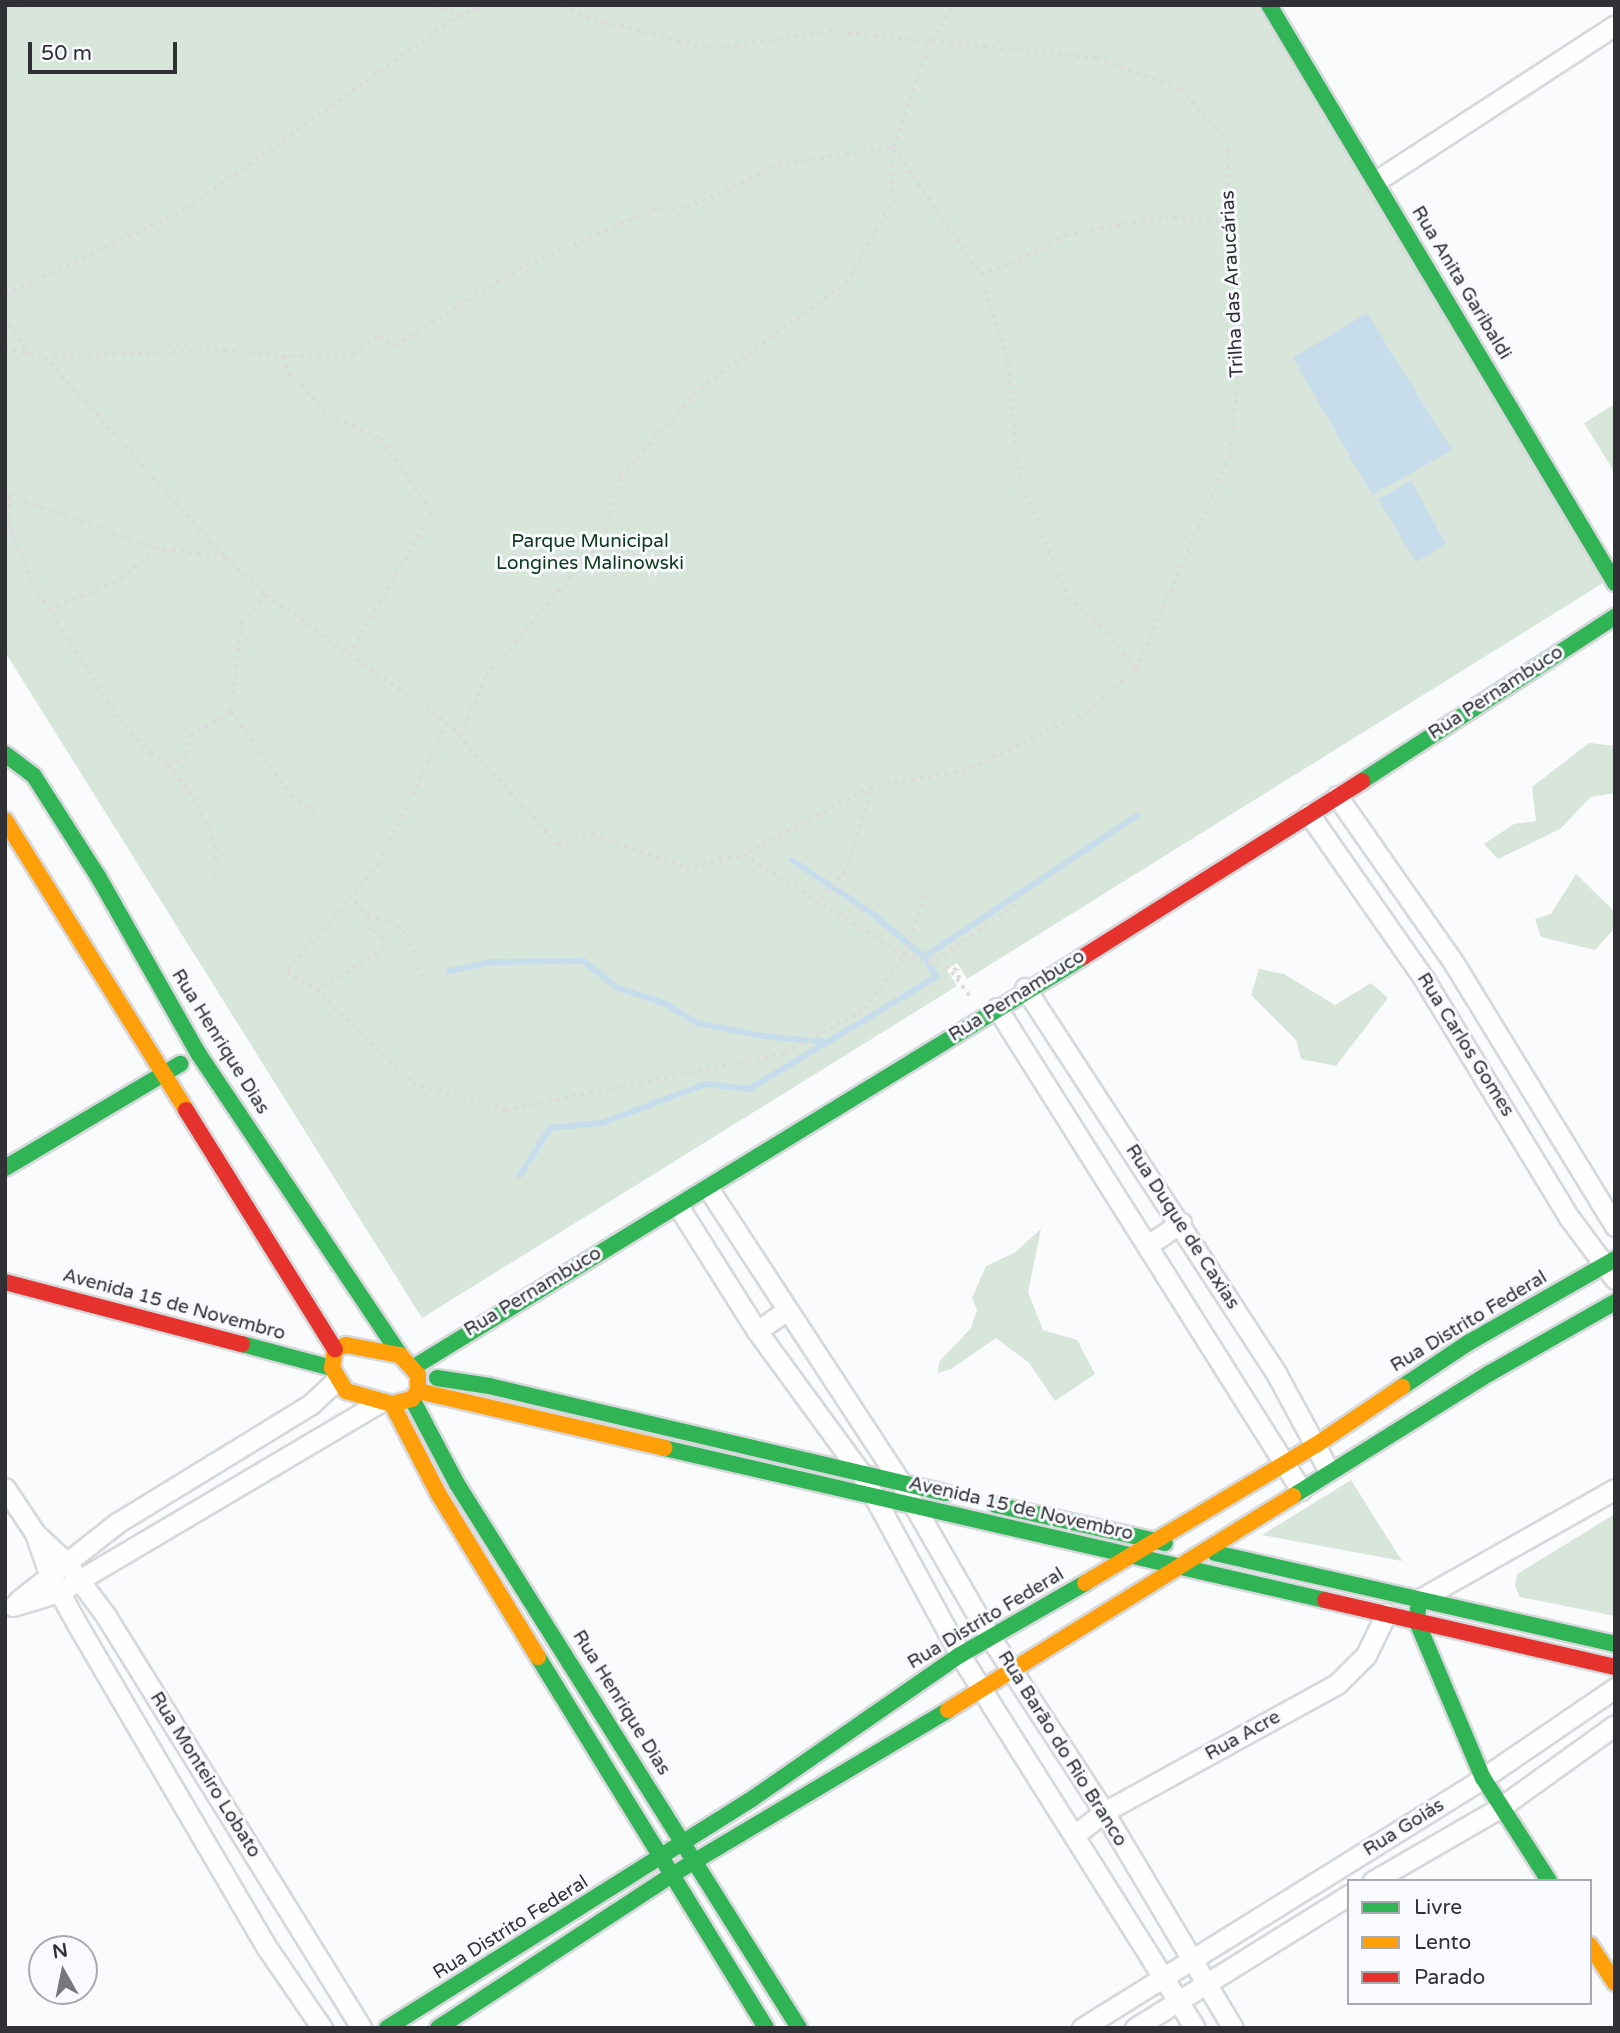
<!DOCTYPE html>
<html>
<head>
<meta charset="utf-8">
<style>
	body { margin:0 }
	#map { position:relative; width:1620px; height:2033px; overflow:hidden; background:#fafbfd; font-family:"Varela Round",sans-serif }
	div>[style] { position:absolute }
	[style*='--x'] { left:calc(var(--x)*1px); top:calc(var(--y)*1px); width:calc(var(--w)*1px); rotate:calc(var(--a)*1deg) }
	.green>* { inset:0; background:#d7e5da }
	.water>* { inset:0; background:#c8ddec }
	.stream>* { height:6px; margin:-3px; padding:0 3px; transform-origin:3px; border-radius:3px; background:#c8ddec }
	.path>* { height:3.5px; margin-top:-1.75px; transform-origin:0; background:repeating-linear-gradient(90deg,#dbdbdb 0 3.5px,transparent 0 8.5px) }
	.roads { filter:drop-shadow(2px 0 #d7d8db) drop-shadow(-2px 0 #d7d8db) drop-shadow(0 2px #d7d8db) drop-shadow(0 -2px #d7d8db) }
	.street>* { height:19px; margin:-9.5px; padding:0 9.5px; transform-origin:9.5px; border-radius:9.5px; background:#fefeff }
	.fast>* { height:16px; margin:-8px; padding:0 8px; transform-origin:8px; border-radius:8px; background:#30b455 }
	.slow>* { height:16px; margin:-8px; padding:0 8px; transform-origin:8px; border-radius:8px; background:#ff9f0a }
	.jam>* { height:16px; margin:-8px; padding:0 8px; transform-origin:8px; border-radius:8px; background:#e5322d }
	span { translate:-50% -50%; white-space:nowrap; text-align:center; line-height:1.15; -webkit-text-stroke:6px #f9fafe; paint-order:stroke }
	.street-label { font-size:19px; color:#303135 }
	.park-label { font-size:19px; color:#0c391a }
	.frame { position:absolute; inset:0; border:7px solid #303135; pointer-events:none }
	.legend { position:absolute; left:1347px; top:1879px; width:245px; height:126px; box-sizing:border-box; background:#f9fafe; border:2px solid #a9aaae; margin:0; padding:9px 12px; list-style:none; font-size:21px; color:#303135 }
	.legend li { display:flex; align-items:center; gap:14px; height:35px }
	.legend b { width:35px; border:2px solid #a9aaae }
	.north { position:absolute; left:28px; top:1935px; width:70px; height:70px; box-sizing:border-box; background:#f9fafe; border:2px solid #a9aaae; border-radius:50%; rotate:351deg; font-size:19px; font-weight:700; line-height:28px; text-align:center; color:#303135 }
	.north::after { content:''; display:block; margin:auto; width:24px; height:32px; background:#77787b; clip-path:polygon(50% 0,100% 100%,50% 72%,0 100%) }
	.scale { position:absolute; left:28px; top:42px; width:149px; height:32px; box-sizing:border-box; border:4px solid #303135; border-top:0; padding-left:9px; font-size:21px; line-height:24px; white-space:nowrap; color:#303135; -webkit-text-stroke:5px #f9fafe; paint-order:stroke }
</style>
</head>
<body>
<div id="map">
	<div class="green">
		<i style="clip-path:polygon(5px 5px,1257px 5px,1603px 583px,967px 979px,957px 963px,952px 966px,947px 970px,957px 986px,422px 1318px,5px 652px)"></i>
		<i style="clip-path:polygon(1615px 404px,1615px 473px,1584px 423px)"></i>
		<i style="clip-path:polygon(1589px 743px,1615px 746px,1615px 793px,1591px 797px,1560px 829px,1498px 859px,1484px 844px,1514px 824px,1536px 821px,1532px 787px)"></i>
		<i style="clip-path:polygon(1576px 874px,1615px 912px,1615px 928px,1595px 950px,1541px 937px,1535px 919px,1551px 914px)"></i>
		<i style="clip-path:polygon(1259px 969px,1284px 974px,1335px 1005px,1371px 983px,1388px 998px,1336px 1066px,1301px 1059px,1296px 1040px,1251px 995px)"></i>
		<i style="clip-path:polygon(1041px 1229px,1028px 1292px,1043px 1330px,1077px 1340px,1095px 1374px,1055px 1401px,1029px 1363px,996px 1338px,951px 1369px,938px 1373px,939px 1362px,971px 1328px,977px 1310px,972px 1298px,986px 1266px,1014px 1253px)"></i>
		<i style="clip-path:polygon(1351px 1480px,1402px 1561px,1262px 1535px)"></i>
		<i style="clip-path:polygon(1615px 1514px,1615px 1616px,1520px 1597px,1515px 1586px,1517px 1574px)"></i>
	</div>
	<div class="water">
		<i style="clip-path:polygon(1367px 313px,1452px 450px,1372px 495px,1293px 358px)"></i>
		<i style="clip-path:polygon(1411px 481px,1446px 544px,1416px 562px,1378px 499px)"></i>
	</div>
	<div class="stream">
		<i style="--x:924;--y:957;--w:255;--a:-33.6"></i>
		<i style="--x:449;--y:971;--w:44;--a:-11.8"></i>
		<i style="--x:492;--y:962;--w:91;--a:-0.6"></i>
		<i style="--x:583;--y:961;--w:44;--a:37.6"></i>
		<i style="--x:618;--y:988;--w:48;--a:18.1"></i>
		<i style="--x:664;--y:1003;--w:39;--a:31"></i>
		<i style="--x:697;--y:1023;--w:67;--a:11.1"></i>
		<i style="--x:763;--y:1036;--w:63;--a:5.4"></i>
		<i style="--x:520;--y:1175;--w:56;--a:-57.4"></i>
		<i style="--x:550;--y:1128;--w:52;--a:-5.5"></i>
		<i style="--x:602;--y:1123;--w:110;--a:-20.7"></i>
		<i style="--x:705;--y:1084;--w:44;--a:6.5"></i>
		<i style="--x:749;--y:1089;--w:218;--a:-30.9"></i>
		<i style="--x:936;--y:977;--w:23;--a:-121"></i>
		<i style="--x:924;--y:957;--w:67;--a:-139.9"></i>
		<i style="--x:873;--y:914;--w:97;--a:-146.3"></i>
	</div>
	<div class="path">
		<i style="--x:434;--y:5;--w:26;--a:21"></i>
		<i style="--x:563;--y:5;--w:27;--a:27"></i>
		<i style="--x:587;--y:17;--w:127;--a:14.6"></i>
		<i style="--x:710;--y:49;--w:122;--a:-8.5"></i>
		<i style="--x:831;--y:31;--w:267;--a:5.8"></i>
		<i style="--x:1097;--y:58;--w:90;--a:20.3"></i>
		<i style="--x:1181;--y:89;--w:69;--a:48"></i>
		<i style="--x:1227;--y:140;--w:235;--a:87.1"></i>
		<i style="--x:1239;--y:375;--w:81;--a:96.3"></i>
		<i style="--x:1230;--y:456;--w:234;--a:113.7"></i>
		<i style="--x:1136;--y:670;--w:64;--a:138.8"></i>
		<i style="--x:1088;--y:712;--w:136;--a:154.4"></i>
		<i style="--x:965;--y:771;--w:94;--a:170.2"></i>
		<i style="--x:872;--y:787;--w:145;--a:152"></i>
		<i style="--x:5;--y:9;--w:24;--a:-9"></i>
		<i style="--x:894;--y:149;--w:152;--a:55.2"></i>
		<i style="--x:981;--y:274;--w:86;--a:72.4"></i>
		<i style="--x:1007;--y:356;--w:124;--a:84"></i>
		<i style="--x:1020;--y:479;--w:127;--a:67.9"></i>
		<i style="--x:1068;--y:597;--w:52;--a:41.9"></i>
		<i style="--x:1107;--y:632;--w:48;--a:52.7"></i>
		<i style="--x:981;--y:274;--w:32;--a:-18"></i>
		<i style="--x:1011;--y:264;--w:62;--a:-27.8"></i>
		<i style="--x:1066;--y:235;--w:101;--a:-10.3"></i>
		<i style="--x:1165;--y:217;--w:64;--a:5.4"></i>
		<i style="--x:5;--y:295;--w:200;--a:-25.4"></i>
		<i style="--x:186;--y:209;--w:335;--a:-35.4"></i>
		<i style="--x:459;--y:15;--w:34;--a:-17"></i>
		<i style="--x:5;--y:317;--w:43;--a:57.4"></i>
		<i style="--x:5;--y:348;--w:41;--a:12.7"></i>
		<i style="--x:45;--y:357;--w:269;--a:48"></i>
		<i style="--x:225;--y:557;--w:56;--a:42.8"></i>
		<i style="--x:266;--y:595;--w:222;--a:35.3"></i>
		<i style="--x:447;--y:723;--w:164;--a:47.5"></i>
		<i style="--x:558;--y:844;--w:35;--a:-16"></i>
		<i style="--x:592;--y:834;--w:100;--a:19.9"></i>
		<i style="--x:686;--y:868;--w:59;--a:-12.6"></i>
		<i style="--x:744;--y:855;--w:189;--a:32"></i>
		<i style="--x:904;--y:955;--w:52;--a:16.7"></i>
		<i style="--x:283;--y:356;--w:18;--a:71"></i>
		<i style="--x:289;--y:373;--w:58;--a:46.4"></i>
		<i style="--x:329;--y:415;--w:57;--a:23.9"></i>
		<i style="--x:381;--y:438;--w:91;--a:55.8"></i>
		<i style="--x:432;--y:513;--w:165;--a:120.1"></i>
		<i style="--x:45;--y:357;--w:179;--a:-2.2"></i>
		<i style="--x:224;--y:350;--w:59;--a:5.8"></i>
		<i style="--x:283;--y:356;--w:71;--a:-0.8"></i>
		<i style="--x:354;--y:355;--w:31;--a:-36"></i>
		<i style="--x:379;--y:337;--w:18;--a:27"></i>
		<i style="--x:395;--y:345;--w:145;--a:-31.5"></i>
		<i style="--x:519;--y:269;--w:148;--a:-24"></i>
		<i style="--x:654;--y:209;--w:33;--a:-2"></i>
		<i style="--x:687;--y:208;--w:101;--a:-25.3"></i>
		<i style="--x:778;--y:165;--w:116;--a:-8.9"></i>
		<i style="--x:5;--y:487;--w:10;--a:66"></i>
		<i style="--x:9;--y:496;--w:155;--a:19.6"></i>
		<i style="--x:155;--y:548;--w:71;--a:7.3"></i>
		<i style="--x:9;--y:496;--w:36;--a:87"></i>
		<i style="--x:11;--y:532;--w:59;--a:66.9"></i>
		<i style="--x:34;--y:586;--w:159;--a:57.3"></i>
		<i style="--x:120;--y:720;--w:46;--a:47.6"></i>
		<i style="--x:151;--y:754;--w:20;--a:33"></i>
		<i style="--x:168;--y:765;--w:42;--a:51.8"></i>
		<i style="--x:194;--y:798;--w:55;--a:65.3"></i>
		<i style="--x:217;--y:848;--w:28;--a:94"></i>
		<i style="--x:266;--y:595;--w:37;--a:131"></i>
		<i style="--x:242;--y:623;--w:89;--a:97.1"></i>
		<i style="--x:231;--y:711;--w:104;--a:54.8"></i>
		<i style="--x:291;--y:796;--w:33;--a:33"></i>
		<i style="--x:49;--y:610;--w:78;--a:-23.3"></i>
		<i style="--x:121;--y:579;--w:46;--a:-42.4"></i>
		<i style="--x:447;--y:723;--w:157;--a:115.7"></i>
		<i style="--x:379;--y:864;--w:142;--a:130.4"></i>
		<i style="--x:287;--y:972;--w:34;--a:32"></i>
		<i style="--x:316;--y:990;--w:134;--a:43.8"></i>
		<i style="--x:413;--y:1083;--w:97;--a:16.2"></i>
		<i style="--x:506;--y:1110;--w:285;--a:-11.5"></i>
		<i style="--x:785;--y:1053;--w:91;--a:-28.8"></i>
		<i style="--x:865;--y:1009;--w:67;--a:-54.2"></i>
		<i style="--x:904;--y:955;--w:63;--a:-70.4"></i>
		<i style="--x:461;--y:735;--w:64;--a:-67"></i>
		<i style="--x:486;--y:676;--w:180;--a:-49.5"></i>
		<i style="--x:603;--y:539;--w:64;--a:-74.7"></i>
		<i style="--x:620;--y:477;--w:120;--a:-48"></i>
		<i style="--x:700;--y:388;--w:180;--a:-35.7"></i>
		<i style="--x:846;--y:283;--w:94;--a:-60.7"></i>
		<i style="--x:892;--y:201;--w:54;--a:-88.9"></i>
		<i style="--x:893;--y:147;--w:114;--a:-70.4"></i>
		<i style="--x:931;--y:40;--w:42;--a:-55.6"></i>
		<i style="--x:168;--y:765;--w:22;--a:-27"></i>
		<i style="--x:188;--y:755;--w:19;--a:-84"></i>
		<i style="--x:190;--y:736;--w:48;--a:-30.3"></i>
		<i style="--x:350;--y:895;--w:27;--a:51"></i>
		<i style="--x:367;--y:916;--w:23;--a:13"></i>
		<i style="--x:389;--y:921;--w:23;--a:34"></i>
		<i style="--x:408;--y:934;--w:59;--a:72.2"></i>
		<i style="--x:820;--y:899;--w:40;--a:-48"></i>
		<i style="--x:847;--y:869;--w:84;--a:-73.3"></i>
		<i style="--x:929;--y:965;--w:110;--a:-35"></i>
		<i style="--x:959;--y:979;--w:10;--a:-101"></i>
		<i style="--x:957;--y:969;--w:6;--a:149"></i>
		<i style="--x:952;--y:972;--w:31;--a:53"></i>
		<i style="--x:316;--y:990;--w:78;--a:-30.8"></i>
		<i style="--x:383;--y:950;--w:13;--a:-94"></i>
		<i style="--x:382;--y:937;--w:15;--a:-152"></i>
		<i style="--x:369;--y:930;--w:14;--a:-98"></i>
	</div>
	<div class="roads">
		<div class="street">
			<i style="--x:1376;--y:181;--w:285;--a:-33.1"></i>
			<i style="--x:1337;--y:796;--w:200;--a:55"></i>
			<i style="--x:1452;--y:960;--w:312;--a:58.5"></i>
			<i style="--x:1309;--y:814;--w:201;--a:55.1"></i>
			<i style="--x:1424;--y:979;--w:277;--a:58.7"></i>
			<i style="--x:1568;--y:1216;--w:79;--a:53.3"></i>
			<i style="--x:1025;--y:988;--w:460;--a:56.9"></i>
			<i style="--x:1276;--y:1373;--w:111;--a:61.6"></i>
			<i style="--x:997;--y:1008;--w:570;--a:57.76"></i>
			<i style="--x:708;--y:1188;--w:353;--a:56.8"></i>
			<i style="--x:901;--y:1483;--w:178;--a:60"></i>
			<i style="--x:990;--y:1637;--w:209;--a:56.9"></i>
			<i style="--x:1104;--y:1812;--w:252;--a:59.2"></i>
			<i style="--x:678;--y:1206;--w:148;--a:57.7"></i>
			<i style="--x:757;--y:1331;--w:180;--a:53.8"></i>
			<i style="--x:863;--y:1476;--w:204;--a:61.5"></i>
			<i style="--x:960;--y:1655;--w:441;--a:57.8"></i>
			<i style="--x:1148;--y:1245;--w:40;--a:-34"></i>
			<i style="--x:757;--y:1331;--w:35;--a:-35"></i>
			<i style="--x:5;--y:1488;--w:54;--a:56.3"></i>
			<i style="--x:35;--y:1533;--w:43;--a:71.1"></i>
			<i style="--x:49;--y:1574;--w:65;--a:60.7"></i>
			<i style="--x:81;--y:1631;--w:364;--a:59.6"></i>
			<i style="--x:265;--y:1945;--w:101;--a:55.5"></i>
			<i style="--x:38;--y:1536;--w:37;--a:43"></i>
			<i style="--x:65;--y:1561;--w:69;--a:53.3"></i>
			<i style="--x:106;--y:1616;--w:485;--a:58.2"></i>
			<i style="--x:1418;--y:1600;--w:226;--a:-29.4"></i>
			<i style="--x:18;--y:1601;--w:126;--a:-38.2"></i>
			<i style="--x:117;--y:1523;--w:228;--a:-31.5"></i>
			<i style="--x:311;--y:1404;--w:34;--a:-43"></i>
			<i style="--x:13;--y:1606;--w:48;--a:-16.9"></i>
			<i style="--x:59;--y:1592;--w:372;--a:-30.6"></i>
			<i style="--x:1076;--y:1834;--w:36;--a:-38"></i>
			<i style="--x:1104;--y:1812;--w:266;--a:-28.8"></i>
			<i style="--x:1337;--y:1684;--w:41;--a:-45"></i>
			<i style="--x:1366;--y:1655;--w:46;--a:-64"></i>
			<i style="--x:1373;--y:1881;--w:148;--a:-30"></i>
			<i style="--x:1501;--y:1807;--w:140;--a:-35.7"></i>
			<i style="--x:1082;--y:2028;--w:473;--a:-31.9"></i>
			<i style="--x:1483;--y:1778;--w:160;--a:-34.3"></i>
			<i style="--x:1135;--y:2028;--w:252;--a:-31.9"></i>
		</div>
		<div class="fast">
			<i style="--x:1269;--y:5;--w:674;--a:59.09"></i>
			<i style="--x:5;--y:754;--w:36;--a:37"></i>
			<i style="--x:34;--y:776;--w:121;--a:57.5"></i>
			<i style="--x:99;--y:878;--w:201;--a:60.5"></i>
			<i style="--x:198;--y:1053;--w:363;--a:56.2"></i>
			<i style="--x:1362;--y:781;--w:302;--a:-33"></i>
			<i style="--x:5;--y:1168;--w:204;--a:-30.7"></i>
			<i style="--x:242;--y:1344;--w:93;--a:14.9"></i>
			<i style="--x:414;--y:1367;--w:785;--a:-31.5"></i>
			<i style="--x:437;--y:1378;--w:53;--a:8.7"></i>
			<i style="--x:489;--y:1386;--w:469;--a:13.2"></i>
			<i style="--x:1402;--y:1387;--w:79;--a:-33.7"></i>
			<i style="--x:1468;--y:1343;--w:169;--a:-29.7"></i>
			<i style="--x:412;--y:1399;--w:96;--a:62.1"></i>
			<i style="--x:457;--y:1484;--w:643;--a:57.84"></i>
			<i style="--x:664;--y:1448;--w:678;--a:12.95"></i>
			<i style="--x:1293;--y:1496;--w:232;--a:-32"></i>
			<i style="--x:1490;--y:1373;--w:144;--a:-29.6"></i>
			<i style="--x:996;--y:1505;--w:173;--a:12.7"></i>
			<i style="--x:1215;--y:1553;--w:410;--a:12.8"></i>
			<i style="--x:1418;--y:1608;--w:14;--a:94"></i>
			<i style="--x:1417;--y:1622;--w:169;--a:67.1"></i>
			<i style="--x:1483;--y:1778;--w:122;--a:57.3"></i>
			<i style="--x:538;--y:1657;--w:435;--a:58.4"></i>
			<i style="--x:387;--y:2028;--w:427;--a:-32.1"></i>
			<i style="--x:749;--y:1801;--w:257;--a:-34.7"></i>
			<i style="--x:960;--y:1655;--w:144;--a:-29.9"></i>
			<i style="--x:438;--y:2028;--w:277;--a:-33.2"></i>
			<i style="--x:670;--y:1876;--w:324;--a:-30.8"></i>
		</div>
		<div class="slow">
			<i style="--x:5;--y:820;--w:342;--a:58"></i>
			<i style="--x:346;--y:1345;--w:55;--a:10.5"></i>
			<i style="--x:400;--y:1355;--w:27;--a:48"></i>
			<i style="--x:418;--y:1375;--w:16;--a:90"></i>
			<i style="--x:418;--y:1391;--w:10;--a:127"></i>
			<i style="--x:412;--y:1399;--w:21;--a:166"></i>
			<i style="--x:392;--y:1404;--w:48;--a:-164.2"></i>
			<i style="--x:346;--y:1391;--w:27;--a:-121"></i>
			<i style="--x:332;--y:1368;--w:19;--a:-81"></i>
			<i style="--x:335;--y:1349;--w:12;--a:-20"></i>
			<i style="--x:418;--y:1391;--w:253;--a:13"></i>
			<i style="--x:392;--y:1404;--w:102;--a:62.7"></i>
			<i style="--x:439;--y:1495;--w:190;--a:58.6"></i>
			<i style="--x:1085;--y:1583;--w:269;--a:-30.9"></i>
			<i style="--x:1316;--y:1445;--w:104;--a:-34"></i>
			<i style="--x:948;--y:1710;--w:406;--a:-31.8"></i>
			<i style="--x:1590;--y:1945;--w:45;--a:56.7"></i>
		</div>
		<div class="jam">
			<i style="--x:1083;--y:957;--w:330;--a:-32.2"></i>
			<i style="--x:186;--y:1110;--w:282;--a:58.1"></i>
			<i style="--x:5;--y:1282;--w:245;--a:14.7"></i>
			<i style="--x:1325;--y:1600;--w:298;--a:13"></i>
		</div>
	</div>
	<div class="street-label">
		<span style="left:1461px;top:283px;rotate:59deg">Rua Anita Garibaldi</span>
		<span style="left:1233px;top:284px;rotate:-93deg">Trilha das Araucárias</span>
		<span style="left:1496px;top:693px;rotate:-33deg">Rua Pernambuco</span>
		<span style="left:1017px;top:996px;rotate:-32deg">Rua Pernambuco</span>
		<span style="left:220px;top:1042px;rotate:58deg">Rua Henrique Dias</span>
		<span style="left:1465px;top:1045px;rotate:58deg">Rua Carlos Gomes</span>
		<span style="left:1182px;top:1227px;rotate:57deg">Rua Duque de Caxias</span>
		<span style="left:533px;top:1292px;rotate:-31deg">Rua Pernambuco</span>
		<span style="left:174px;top:1305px;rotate:15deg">Avenida 15 de Novembro</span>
		<span style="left:1469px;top:1322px;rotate:-31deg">Rua Distrito Federal</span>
		<span style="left:1021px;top:1509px;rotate:13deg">Avenida 15 de Novembro</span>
		<span style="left:986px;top:1619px;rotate:-31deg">Rua Distrito Federal</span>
		<span style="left:621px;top:1703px;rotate:58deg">Rua Henrique Dias</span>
		<span style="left:1243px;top:1736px;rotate:-29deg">Rua Acre</span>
		<span style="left:1062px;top:1749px;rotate:58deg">Rua Barão do Rio Branco</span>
		<span style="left:205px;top:1775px;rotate:58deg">Rua Monteiro Lobato</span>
		<span style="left:1404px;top:1828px;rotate:-32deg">Rua Goiás</span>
		<span style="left:511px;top:1928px;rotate:-32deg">Rua Distrito Federal</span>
	</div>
	<div class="park-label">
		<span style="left:590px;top:553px">Parque Municipal<br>Longines Malinowski</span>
	</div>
	<div class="frame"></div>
	<ul class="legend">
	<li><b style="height:9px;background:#30b455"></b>Livre</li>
	<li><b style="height:9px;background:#ff9f0a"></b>Lento</li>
	<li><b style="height:9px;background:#e5322d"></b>Parado</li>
	</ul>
	<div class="north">N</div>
	<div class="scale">50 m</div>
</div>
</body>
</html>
